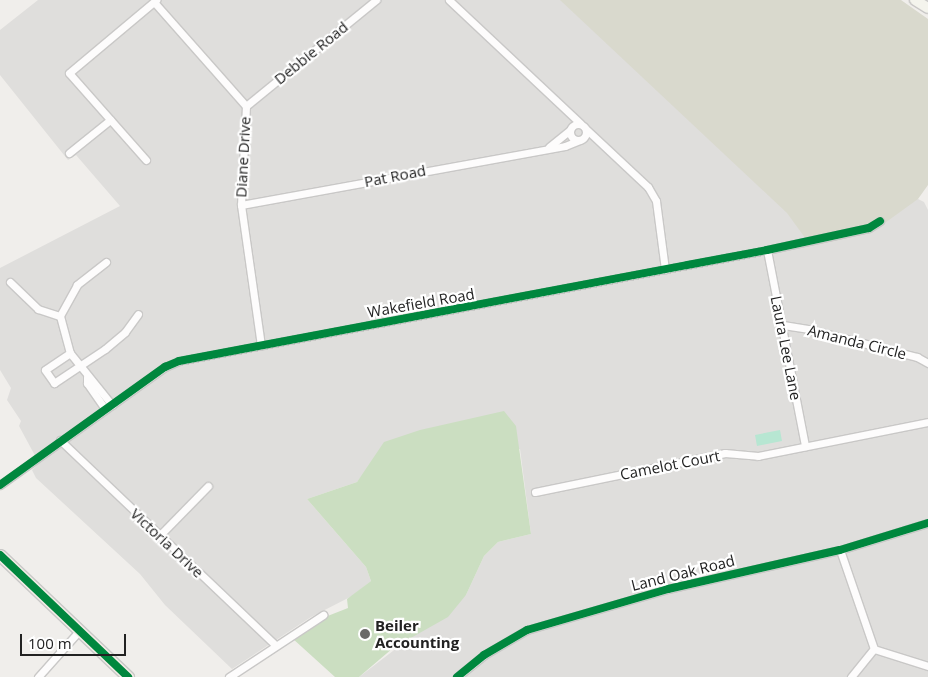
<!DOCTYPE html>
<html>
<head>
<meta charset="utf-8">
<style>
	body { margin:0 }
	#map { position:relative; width:928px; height:677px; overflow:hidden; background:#f0eeeb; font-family:"Open Sans",sans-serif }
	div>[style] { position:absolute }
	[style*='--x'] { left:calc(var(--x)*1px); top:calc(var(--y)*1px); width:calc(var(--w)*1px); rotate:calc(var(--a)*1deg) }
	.residential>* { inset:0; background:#dfdedc }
	.construction>* { inset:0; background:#d9d9cd }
	.forest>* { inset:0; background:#cbdec1 }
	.pitch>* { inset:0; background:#b7e6d2 }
	.roads { filter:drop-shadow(1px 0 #c9c8c7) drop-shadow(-1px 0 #c9c8c7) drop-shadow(0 1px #c9c8c7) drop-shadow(0 -1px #c9c8c7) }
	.street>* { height:7px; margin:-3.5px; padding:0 3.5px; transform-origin:3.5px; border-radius:3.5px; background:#fdfcfc }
	.street>.ring { margin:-3.5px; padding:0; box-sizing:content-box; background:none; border:7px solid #fdfcfc; border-radius:50% }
	.secondary>* { height:10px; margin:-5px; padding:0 5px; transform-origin:5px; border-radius:5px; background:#f4f4ed }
	.primary>* { height:11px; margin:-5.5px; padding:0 5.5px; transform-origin:5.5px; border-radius:5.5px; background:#f3ede7 }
	.cycleway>* { height:8px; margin:-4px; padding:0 4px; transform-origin:4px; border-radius:4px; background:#00873e }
	.dots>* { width:14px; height:14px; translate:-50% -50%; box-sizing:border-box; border:2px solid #fff; border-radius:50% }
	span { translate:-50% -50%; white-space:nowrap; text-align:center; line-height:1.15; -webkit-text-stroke:4.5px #fff; paint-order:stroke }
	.street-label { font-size:15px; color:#222 }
	.poi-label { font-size:15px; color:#222; font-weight:700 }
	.left { translate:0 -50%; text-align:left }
	.scale { position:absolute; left:20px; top:634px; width:106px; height:22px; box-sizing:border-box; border:2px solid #222; border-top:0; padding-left:6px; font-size:15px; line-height:18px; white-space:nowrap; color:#222; -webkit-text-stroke:4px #fff; paint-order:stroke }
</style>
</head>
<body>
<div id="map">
	<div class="residential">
		<i style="clip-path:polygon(38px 0,563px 0,871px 233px,912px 201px,918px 199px,924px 202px,928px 210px,928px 677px,359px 677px,466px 595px,484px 556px,498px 542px,531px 534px,520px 449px,371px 464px,357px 482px,307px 499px,366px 567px,371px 581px,352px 596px,311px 617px,232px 669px,165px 605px,140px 574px,36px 478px,32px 470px,39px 463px,19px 426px,21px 421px,7px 400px,11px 388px,0 370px,0 268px,120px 206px,76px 155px,68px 160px,0 75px,0 30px)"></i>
	</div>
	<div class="construction">
		<i style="clip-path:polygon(560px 0,901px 0,928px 19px,928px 185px,918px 199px,871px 233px,811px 246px,787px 213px)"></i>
	</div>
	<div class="forest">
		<i style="clip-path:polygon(504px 411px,516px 426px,531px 534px,498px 542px,484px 556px,466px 595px,448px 617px,393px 648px,359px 677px,335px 677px,292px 638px,320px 619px,348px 608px,347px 599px,371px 581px,366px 567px,307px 499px,357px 482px,384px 442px,420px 430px)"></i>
	</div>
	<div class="pitch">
		<i style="clip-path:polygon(780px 430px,782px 441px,757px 446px,755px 435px)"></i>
	</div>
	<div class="roads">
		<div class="street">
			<i style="--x:449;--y:0;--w:180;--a:43.2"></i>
			<i style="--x:154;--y:2;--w:139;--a:48.5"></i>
			<i style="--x:246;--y:106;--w:99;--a:92.9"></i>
			<i style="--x:241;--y:205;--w:142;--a:81.9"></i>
			<i style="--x:246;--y:106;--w:168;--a:-39.2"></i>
			<i class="ring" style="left:570px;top:124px;width:9px;height:9px"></i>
			<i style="--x:586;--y:129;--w:85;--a:43.1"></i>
			<i style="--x:648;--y:187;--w:16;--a:60"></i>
			<i style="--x:656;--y:201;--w:69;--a:82.5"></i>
			<i style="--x:549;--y:147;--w:27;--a:-39"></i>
			<i style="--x:69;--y:153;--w:53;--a:-38.8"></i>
			<i style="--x:146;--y:160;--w:116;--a:-131.5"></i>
			<i style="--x:69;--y:73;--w:114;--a:-40"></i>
			<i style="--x:241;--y:205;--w:329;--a:-10.3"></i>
			<i style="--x:565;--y:146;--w:16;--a:-22"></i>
			<i style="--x:767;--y:250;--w:200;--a:79"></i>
			<i style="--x:106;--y:262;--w:37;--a:142"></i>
			<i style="--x:77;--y:285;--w:35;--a:119"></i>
			<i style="--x:60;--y:316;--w:38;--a:75"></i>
			<i style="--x:70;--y:353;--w:67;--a:51.1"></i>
			<i style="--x:10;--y:282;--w:39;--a:44"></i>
			<i style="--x:38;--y:309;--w:23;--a:18"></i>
			<i style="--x:783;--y:325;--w:25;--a:9"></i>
			<i style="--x:808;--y:329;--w:113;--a:14.4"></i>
			<i style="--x:917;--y:357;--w:13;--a:29"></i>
			<i style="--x:70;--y:353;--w:30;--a:146"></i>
			<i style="--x:45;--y:370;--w:16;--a:55"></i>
			<i style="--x:54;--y:383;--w:61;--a:-33.7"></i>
			<i style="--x:105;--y:349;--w:26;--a:-40"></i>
			<i style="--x:125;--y:332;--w:22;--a:-54"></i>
			<i style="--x:87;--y:377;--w:6;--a:90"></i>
			<i style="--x:87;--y:383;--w:32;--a:55"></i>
			<i style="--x:60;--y:440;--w:297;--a:43.6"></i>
			<i style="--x:0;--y:485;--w:203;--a:-35.6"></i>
			<i style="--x:165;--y:367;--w:15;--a:-23"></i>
			<i style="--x:179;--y:361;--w:598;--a:-10.69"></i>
			<i style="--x:767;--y:250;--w:104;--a:-12.2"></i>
			<i style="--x:869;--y:228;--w:13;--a:-32"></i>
			<i style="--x:535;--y:492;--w:194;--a:-11.6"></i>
			<i style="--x:725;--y:453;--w:33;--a:5"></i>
			<i style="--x:758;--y:456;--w:173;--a:-11.3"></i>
			<i style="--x:159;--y:536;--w:70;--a:-45.6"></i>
			<i style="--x:840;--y:550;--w:105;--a:71"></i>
			<i style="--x:874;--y:649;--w:57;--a:17.5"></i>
			<i style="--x:38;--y:677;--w:62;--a:-48.3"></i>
			<i style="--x:229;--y:677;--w:113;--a:-33.4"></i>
			<i style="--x:457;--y:677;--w:35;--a:-39"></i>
			<i style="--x:484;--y:655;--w:50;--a:-30.2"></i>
			<i style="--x:527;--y:630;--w:147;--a:-16.2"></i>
			<i style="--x:668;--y:589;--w:176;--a:-12.8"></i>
			<i style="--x:840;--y:550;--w:92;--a:-17.1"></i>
			<i style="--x:851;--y:677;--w:36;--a:-51"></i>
		</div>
		<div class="secondary">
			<i style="--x:915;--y:0;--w:15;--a:32"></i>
		</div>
		<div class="primary">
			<i style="--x:0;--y:555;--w:177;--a:43.6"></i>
		</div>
	</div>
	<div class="cycleway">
		<i style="--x:0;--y:485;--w:203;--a:-35.6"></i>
		<i style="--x:165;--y:367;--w:15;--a:-23"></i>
		<i style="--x:179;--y:361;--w:598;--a:-10.69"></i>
		<i style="--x:767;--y:250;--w:104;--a:-12.2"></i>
		<i style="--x:869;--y:228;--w:13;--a:-32"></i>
		<i style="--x:0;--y:555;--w:177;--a:43.6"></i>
		<i style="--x:457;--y:677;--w:35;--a:-39"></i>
		<i style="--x:484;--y:655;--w:50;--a:-30.2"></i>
		<i style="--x:527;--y:630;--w:147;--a:-16.2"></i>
		<i style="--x:668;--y:589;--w:176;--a:-12.8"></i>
		<i style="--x:840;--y:550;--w:92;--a:-17.1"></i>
	</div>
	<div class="dots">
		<i style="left:365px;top:634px;background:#6a6968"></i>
	</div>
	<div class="street-label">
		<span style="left:311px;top:53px;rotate:-39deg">Debbie Road</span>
		<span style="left:243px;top:157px;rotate:-87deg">Diane Drive</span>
		<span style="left:395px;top:176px;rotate:-11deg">Pat Road</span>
		<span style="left:421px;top:303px;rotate:-10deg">Wakefield Road</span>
		<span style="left:857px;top:342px;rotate:14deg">Amanda Circle</span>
		<span style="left:786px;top:348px;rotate:79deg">Laura Lee Lane</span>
		<span style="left:670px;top:465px;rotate:-11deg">Camelot Court</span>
		<span style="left:167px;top:543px;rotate:43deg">Victoria Drive</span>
		<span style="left:683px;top:573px;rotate:-14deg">Land Oak Road</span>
	</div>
	<div class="poi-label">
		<span class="left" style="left:375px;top:634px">Beiler<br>Accounting</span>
	</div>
	<div class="scale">100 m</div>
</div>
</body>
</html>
